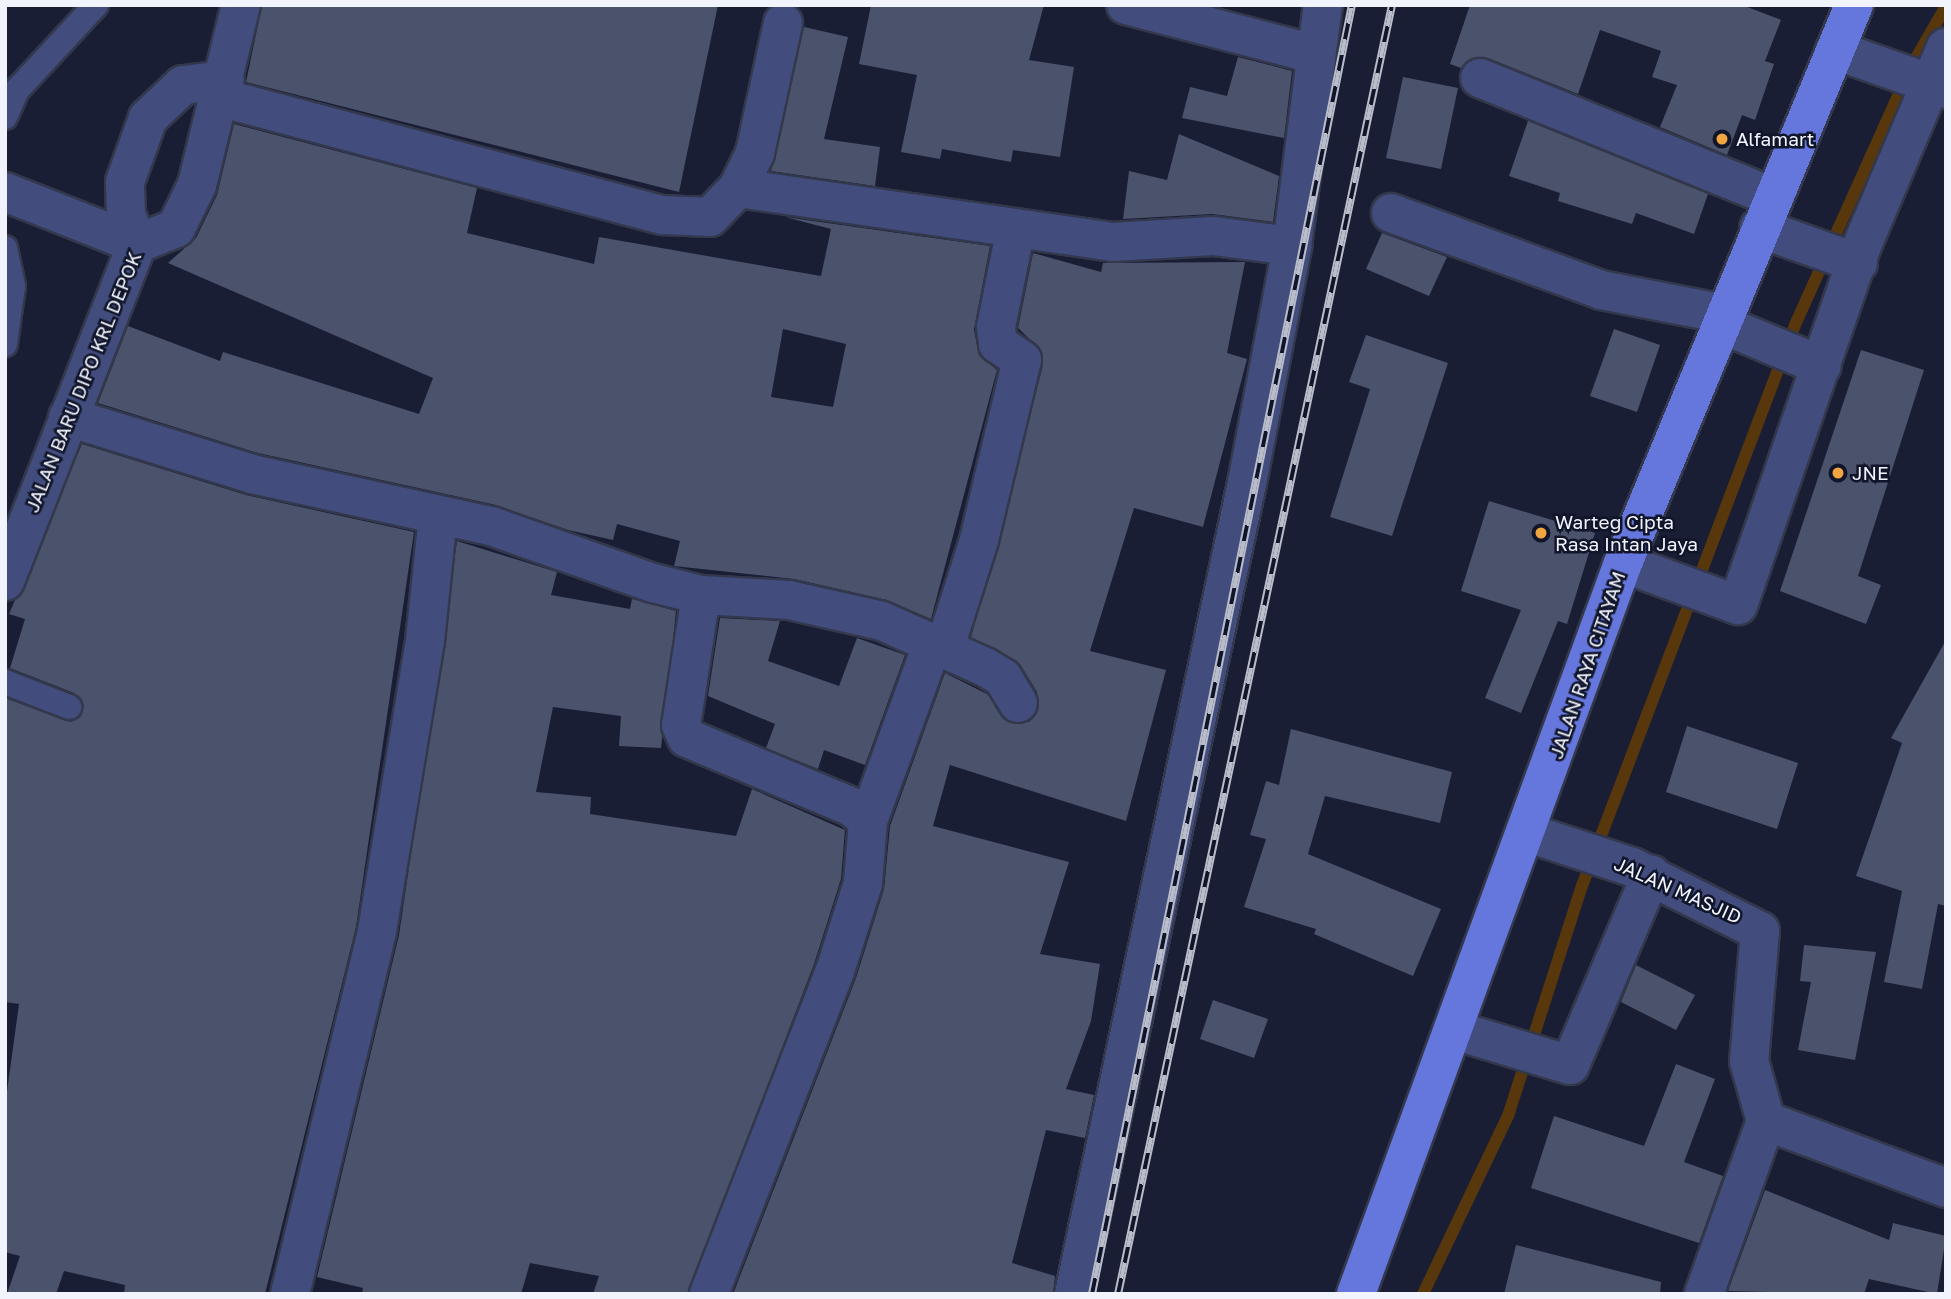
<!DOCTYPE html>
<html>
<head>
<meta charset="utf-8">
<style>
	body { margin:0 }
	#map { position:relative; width:1951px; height:1299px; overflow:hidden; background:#191e34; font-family:"Golos Text",sans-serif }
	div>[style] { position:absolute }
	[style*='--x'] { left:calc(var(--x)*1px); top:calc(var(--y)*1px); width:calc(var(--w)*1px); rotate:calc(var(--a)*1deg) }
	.stream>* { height:12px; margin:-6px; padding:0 6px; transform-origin:6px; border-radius:6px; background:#57370b }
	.building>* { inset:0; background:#4b526b }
	.roads { filter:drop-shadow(2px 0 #33384c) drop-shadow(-2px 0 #33384c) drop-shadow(0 2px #33384c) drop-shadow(0 -2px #33384c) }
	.lane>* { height:24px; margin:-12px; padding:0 12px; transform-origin:12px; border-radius:12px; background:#424d7e }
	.street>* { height:38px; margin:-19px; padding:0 19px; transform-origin:19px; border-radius:19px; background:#424d7e }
	.primary>* { height:38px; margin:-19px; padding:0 19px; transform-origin:19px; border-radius:19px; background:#6577dc }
	.rail>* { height:8px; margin-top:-4px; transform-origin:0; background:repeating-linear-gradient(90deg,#10152a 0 16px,#b9bcc9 0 32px); box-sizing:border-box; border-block:2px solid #b9bcc9 }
	.dots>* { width:19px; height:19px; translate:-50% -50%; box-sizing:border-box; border:4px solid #10152a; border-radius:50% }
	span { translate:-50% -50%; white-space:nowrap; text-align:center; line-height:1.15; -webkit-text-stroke:5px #10152a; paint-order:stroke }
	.poi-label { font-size:19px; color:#f1f4fd }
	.left { translate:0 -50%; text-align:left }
	.street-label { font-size:19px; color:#f1f4fd }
	.frame { position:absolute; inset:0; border:7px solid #f1f4fd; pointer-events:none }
</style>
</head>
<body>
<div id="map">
	<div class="stream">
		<i style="--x:1423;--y:1294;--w:197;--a:-64.5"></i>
		<i style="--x:1508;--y:1116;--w:242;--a:-72.2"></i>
		<i style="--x:1582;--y:886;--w:600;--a:-69.21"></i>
		<i style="--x:1795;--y:325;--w:285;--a:-65.8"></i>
		<i style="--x:1912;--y:65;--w:68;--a:-60"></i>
	</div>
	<div class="building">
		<i style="clip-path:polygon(262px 5px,718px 5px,679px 192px,246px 82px)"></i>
		<i style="clip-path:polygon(871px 5px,1044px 5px,1029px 60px,1074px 67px,1060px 157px,1013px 150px,1011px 162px,942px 149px,940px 159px,901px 152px,917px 75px,859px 64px)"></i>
		<i style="clip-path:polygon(1470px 5px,1742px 5px,1781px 20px,1765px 61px,1774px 64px,1755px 120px,1742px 115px,1727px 155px,1660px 127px,1677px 85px,1652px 77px,1661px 51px,1600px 30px,1578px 94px,1488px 58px,1476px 57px,1461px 68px,1450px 64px)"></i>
		<i style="clip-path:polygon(804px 27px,848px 37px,824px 139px,880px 147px,875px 186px,771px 171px)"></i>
		<i style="clip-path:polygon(1238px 57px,1292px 71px,1284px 138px,1182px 118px,1190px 87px,1227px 96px)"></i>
		<i style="clip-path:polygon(1403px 77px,1458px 88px,1441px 169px,1386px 158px)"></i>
		<i style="clip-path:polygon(1528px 121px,1708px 194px,1694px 234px,1636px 213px,1632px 224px,1558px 201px,1560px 193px,1509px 176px)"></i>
		<i style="clip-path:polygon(evenodd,234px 124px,477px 188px,467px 233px,594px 264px,599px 237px,821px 276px,831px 229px,785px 217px,990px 246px,974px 330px,979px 355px,997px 370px,931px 619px,887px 600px,794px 579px,674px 566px,680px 541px,617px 524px,613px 540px,568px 530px,496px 505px,258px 453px,98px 403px,128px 326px,220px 361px,223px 352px,419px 414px,433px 378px,168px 263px,196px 238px,217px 195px,234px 124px,783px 329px,846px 344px,833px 407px,771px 397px,783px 329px)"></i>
		<i style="clip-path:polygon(1179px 134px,1279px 176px,1273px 222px,1212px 214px,1123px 219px,1129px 171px,1167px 180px)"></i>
		<i style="clip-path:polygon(1382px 233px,1447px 257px,1429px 296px,1366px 269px)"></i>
		<i style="clip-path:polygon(1033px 253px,1101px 272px,1103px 263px,1245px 262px,1227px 353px,1247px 359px,1203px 527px,1134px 508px,1090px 651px,1166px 670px,1126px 821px,950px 765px,933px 826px,1069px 862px,1040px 954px,1100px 964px,1091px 1021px,1066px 1089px,1094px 1095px,1085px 1138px,1046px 1130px,1012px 1263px,1055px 1276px,1053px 1294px,733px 1294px,856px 978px,884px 889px,890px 826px,945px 673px,987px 694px,1008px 722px,1029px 722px,1037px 713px,1037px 692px,1021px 666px,971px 637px,1043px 365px,1042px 351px,1018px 328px)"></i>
		<i style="clip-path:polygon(1614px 329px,1660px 345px,1637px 412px,1590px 396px)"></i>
		<i style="clip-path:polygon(1366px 335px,1448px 363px,1392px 536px,1330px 517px,1370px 389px,1349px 382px)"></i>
		<i style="clip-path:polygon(1861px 350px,1924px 370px,1858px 576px,1881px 585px,1866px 624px,1780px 591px)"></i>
		<i style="clip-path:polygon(82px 444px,246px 495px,414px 532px,356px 927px,265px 1294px,124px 1294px,125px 1285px,64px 1271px,56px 1294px,7px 1294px,20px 1256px,5px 1252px,5px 1106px,19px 1004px,5px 1002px,5px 698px,71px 722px,84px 705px,74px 693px,10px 668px,25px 619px,9px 614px)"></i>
		<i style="clip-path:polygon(1489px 501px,1595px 533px,1567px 624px,1558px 621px,1521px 713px,1485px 698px,1521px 610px,1461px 591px)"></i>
		<i style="clip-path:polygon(457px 541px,557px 572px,551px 595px,630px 609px,632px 599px,676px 611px,661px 748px,619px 746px,621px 716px,553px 707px,536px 792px,591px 797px,590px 814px,736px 836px,752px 789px,845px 830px,841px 879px,814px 964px,688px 1294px,593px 1294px,599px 1276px,530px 1263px,521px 1294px,362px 1294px,363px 1288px,317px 1277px,399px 935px)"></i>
		<i style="clip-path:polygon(720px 618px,780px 621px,768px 661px,839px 686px,857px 638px,905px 655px,865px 765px,824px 750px,818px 769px,766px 748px,775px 724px,708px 696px)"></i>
		<i style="clip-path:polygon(1946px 640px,1946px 906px,1938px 904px,1922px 989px,1884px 982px,1902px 891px,1856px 876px,1902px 743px,1891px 738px)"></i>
		<i style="clip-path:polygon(1687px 726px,1798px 763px,1777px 829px,1666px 792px)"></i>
		<i style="clip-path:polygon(1291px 729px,1452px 772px,1440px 823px,1325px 796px,1308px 854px,1441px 909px,1413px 976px,1314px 934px,1316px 929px,1244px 907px,1266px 839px,1250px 835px,1266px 781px,1279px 785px)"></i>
		<i style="clip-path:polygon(1804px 945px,1876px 952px,1855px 1060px,1798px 1050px,1811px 982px,1800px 981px)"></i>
		<i style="clip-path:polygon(1636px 965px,1695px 995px,1676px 1030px,1621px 1002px)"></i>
		<i style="clip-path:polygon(1213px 1000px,1268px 1019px,1254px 1058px,1200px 1039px)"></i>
		<i style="clip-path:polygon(1676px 1064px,1715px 1079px,1684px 1162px,1723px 1176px,1699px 1243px,1531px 1188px,1554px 1116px,1644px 1146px)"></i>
		<i style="clip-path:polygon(1765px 1190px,1889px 1240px,1893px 1223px,1946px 1236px,1937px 1294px,1869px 1279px,1864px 1294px,1728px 1291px)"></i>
		<i style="clip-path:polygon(1516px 1245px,1661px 1282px,1660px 1294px,1504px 1294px)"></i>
	</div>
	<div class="roads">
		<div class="lane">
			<i style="--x:5;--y:117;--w:30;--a:-66"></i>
			<i style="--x:17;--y:90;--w:116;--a:-47.1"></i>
			<i style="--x:5;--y:248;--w:39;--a:78"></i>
			<i style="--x:13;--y:286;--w:59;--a:97.9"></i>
			<i style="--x:5;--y:682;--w:69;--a:21.3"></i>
		</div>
		<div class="street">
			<i style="--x:1126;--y:5;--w:194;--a:14.6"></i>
			<i style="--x:1835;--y:50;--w:118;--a:19.4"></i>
			<i style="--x:1480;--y:78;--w:316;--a:22.1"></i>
			<i style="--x:222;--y:98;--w:456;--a:14.9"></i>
			<i style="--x:663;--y:215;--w:47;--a:2.4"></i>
			<i style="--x:710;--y:217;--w:40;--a:-46"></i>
			<i style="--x:738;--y:188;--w:39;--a:-64"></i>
			<i style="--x:755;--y:153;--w:133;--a:-77.8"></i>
			<i style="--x:738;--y:188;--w:379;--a:8.2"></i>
			<i style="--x:1113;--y:242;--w:100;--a:-3.4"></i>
			<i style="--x:1213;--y:236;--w:80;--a:7.2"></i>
			<i style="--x:5;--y:192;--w:142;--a:21.5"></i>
			<i style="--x:1391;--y:213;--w:224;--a:20.1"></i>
			<i style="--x:1601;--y:290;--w:126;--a:11"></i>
			<i style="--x:1759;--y:228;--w:105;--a:19.5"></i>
			<i style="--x:137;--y:244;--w:32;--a:-110"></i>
			<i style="--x:126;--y:214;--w:32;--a:-92"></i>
			<i style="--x:125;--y:182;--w:68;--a:-70.2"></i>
			<i style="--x:148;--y:118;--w:48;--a:-43.3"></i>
			<i style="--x:183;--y:85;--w:42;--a:-6.8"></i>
			<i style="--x:1721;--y:324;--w:109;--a:22.6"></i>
			<i style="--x:68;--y:417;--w:193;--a:17.2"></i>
			<i style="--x:252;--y:474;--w:245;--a:12.3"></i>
			<i style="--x:491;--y:526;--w:172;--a:19.4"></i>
			<i style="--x:653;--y:583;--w:49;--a:14"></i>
			<i style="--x:701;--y:595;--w:88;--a:3.3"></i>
			<i style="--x:789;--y:600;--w:95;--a:12.7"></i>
			<i style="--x:882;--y:621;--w:113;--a:24.1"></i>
			<i style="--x:985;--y:667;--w:21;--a:31"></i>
			<i style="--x:1003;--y:678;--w:29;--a:59"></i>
			<i style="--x:1623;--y:563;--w:122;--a:20.1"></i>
			<i style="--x:1738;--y:605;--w:375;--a:-71"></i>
			<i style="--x:1860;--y:250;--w:220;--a:-67"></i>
			<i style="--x:5;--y:581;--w:362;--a:-68.6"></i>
			<i style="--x:137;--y:244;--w:42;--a:-22.3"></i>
			<i style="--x:176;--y:228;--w:48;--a:-64"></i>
			<i style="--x:197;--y:185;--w:185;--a:-76.3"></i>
			<i style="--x:701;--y:595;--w:132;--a:98.7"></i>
			<i style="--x:681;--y:725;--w:14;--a:65"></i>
			<i style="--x:687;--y:738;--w:179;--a:22.7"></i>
			<i style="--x:852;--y:807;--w:21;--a:41"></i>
			<i style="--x:944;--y:650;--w:115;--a:-72.3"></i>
			<i style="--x:979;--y:540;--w:185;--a:-76.6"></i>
			<i style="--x:1022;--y:360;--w:29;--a:-146"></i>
			<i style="--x:998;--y:344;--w:17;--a:-97"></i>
			<i style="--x:996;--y:327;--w:101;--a:-78.6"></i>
			<i style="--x:1528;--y:833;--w:109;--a:18.1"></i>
			<i style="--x:1632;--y:867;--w:143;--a:26.6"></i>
			<i style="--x:1760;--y:931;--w:130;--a:94.8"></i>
			<i style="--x:1749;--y:1061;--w:62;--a:74.2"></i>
			<i style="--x:1454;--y:1030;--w:121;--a:16.8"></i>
			<i style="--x:1570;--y:1065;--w:207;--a:-66.9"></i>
			<i style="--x:1766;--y:1121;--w:192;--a:20.4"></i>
			<i style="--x:290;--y:1294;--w:373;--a:-76.5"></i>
			<i style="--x:377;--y:931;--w:294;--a:-80.6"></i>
			<i style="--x:425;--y:641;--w:127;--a:-84.1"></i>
			<i style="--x:709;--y:1294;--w:347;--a:-68.7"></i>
			<i style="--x:835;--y:971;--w:92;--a:-72.3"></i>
			<i style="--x:863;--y:883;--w:62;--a:-85.4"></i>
			<i style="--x:868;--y:821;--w:187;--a:-70"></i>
			<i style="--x:1074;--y:1294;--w:829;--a:-77.96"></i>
			<i style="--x:1247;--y:483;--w:241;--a:-79.2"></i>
			<i style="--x:1292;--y:246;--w:243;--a:-82.7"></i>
			<i style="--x:1704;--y:1294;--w:184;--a:-70.3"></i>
		</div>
		<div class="primary">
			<i style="--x:1356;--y:1294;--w:778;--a:-69.94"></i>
			<i style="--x:1623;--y:563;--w:604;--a:-67.51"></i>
		</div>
	</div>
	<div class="rail">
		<i style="--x:1092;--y:1294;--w:1315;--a:-78.6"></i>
		<i style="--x:1118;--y:1294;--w:1318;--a:-78"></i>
	</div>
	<div class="dots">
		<i style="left:1722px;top:139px;background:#f1a540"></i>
		<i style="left:1838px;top:473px;background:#f1a540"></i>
		<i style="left:1541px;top:533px;background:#f1a540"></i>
	</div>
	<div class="poi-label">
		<span class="left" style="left:1736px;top:139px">Alfamart</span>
		<span class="left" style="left:1852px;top:473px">JNE</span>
		<span class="left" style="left:1555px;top:533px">Warteg Cipta<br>Rasa Intan Jaya</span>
	</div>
	<div class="street-label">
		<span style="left:83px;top:382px;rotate:-68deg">JALAN BARU DIPO KRL DEPOK</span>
		<span style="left:1587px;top:665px;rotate:-71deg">JALAN RAYA CITAYAM</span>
		<span style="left:1678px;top:890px;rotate:24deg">JALAN MASJID</span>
	</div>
	<div class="frame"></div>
</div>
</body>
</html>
